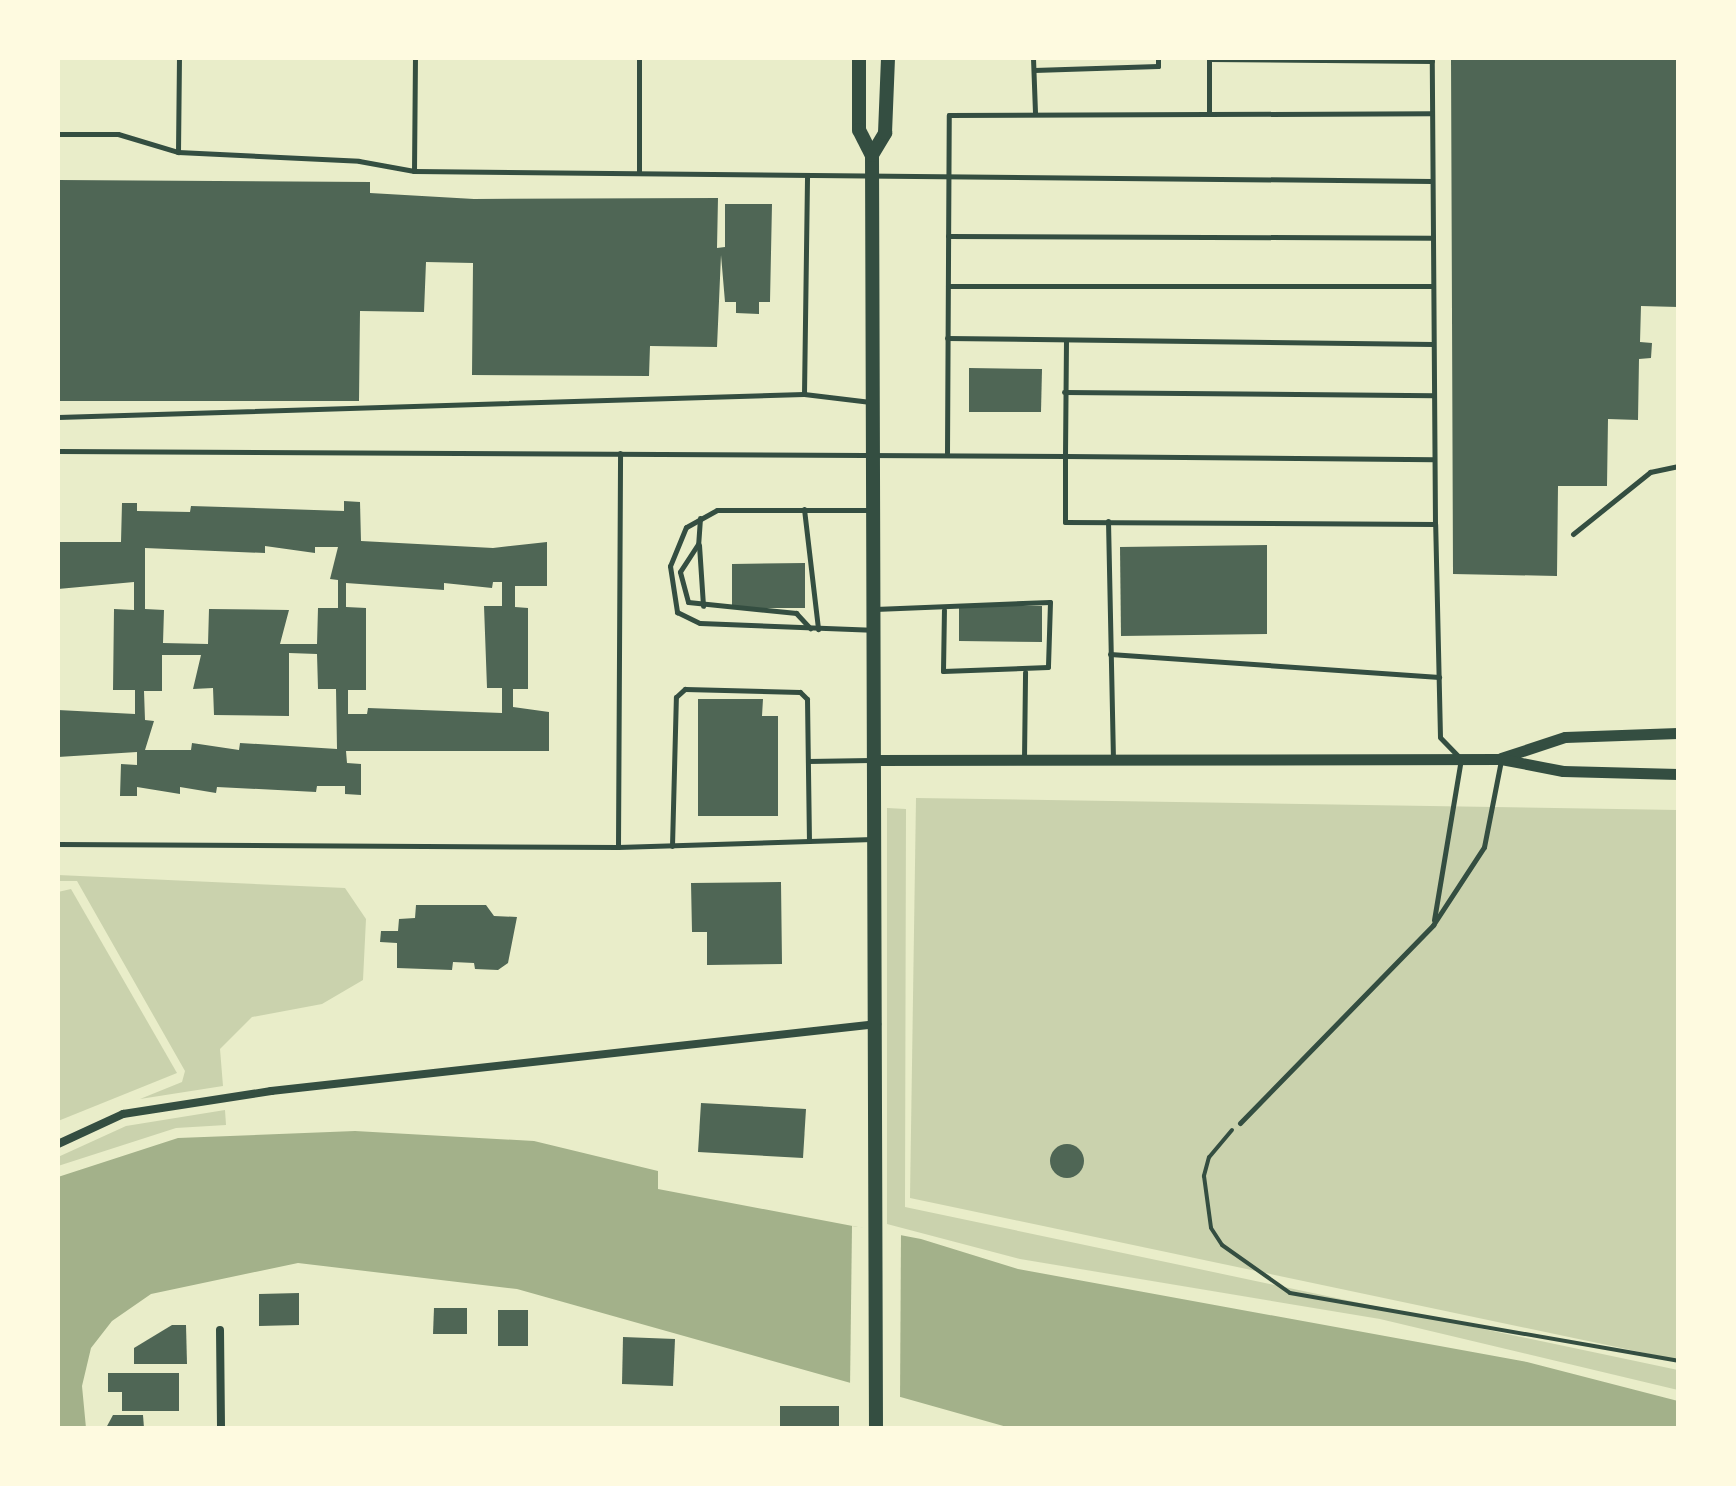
<!DOCTYPE html>
<html>
<head>
<meta charset="utf-8">
<style>
	body { margin:0 }
	#map { position:relative; width:1736px; height:1486px; overflow:hidden; background:#e9edc9; font-family:Arial,sans-serif }
	div>[style] { position:absolute }
	[style*='--x'] { left:calc(var(--x)*1px); top:calc(var(--y)*1px); width:calc(var(--w)*1px); rotate:calc(var(--a)*1deg) }
	.green>* { inset:0; background:#cad2ad }
	.water>* { inset:0; background:#a3b18a }
	.pier>* { inset:0; background:#e9edc9 }
	.building>* { inset:0; background:#4f6655 }
	.round { border-radius:50% }
	.path>* { height:4px; margin:-2px; padding:0 2px; transform-origin:2px; border-radius:2px; background:#344e41 }
	.service>* { height:5px; margin:-2.5px; padding:0 2.5px; transform-origin:2.5px; border-radius:2.5px; background:#344e41 }
	.minor>* { height:8px; margin:-4px; padding:0 4px; transform-origin:4px; border-radius:4px; background:#344e41 }
	.tertiary>* { height:11px; margin:-5.5px; padding:0 5.5px; transform-origin:5.5px; border-radius:5.5px; background:#344e41 }
	.primary>* { height:14px; margin:-7px; padding:0 7px; transform-origin:7px; border-radius:7px; background:#344e41 }
	span { translate:-50% -50%; white-space:nowrap; text-align:center; line-height:1.15; -webkit-text-stroke:6px #fefae0; paint-order:stroke }
	.frame { position:absolute; inset:0; border:60px solid #fefae0; pointer-events:none }
</style>
</head>
<body>
<div id="map">
	<div class="green">
		<i style="clip-path:polygon(916px 798px,1678px 810px,1678px 1360px,910px 1198px)"></i>
		<i style="clip-path:polygon(887px 808px,906px 809px,905px 1207px,1678px 1370px,1678px 1390px,1380px 1319px,1020px 1259px,887px 1224px)"></i>
		<i style="clip-path:polygon(58px 875px,345px 888px,366px 919px,363px 980px,322px 1004px,252px 1017px,220px 1049px,223px 1086px,140px 1099px,182px 1082px,185px 1071px,77px 881px,58px 881px)"></i>
		<i style="clip-path:polygon(71px 889px,177px 1073px,58px 1121px,58px 892px)"></i>
		<i style="clip-path:polygon(225px 1110px,226px 1125px,176px 1128px,58px 1166px,58px 1157px,126px 1126px)"></i>
	</div>
	<div class="water">
		<i style="clip-path:polygon(355px 1131px,534px 1141px,658px 1171px,658px 1189px,921px 1239px,1018px 1269px,1527px 1362px,1678px 1401px,1678px 1428px,1007px 1427px,517px 1289px,298px 1263px,151px 1294px,112px 1321px,91px 1348px,82px 1386px,86px 1428px,58px 1428px,58px 1177px,178px 1138px)"></i>
	</div>
	<div class="pier">
		<i style="clip-path:polygon(852px 1226px,901px 1232px,900px 1402px,850px 1389px)"></i>
	</div>
	<div class="building">
		<i style="clip-path:polygon(1451px 58px,1678px 58px,1678px 307px,1641px 306px,1640px 342px,1652px 343px,1651px 358px,1639px 359px,1638px 420px,1608px 419px,1607px 486px,1558px 486px,1557px 576px,1453px 574px)"></i>
		<i style="clip-path:polygon(58px 180px,370px 182px,370px 193px,474px 199px,718px 198px,717px 248px,725px 247px,725px 204px,772px 204px,770px 302px,759px 302px,759px 314px,736px 313px,736px 302px,725px 302px,721px 255px,717px 347px,650px 346px,649px 376px,472px 375px,473px 263px,426px 262px,424px 312px,360px 311px,359px 401px,58px 401px)"></i>
		<i style="clip-path:polygon(969px 368px,1042px 369px,1041px 412px,969px 412px)"></i>
		<i style="clip-path:polygon(evenodd,344px 501px,360px 502px,361px 541px,493px 548px,547px 542px,547px 586px,515px 586px,515px 607px,528px 608px,528px 689px,513px 689px,513px 707px,549px 712px,549px 751px,346px 751px,347px 763px,361px 764px,361px 795px,345px 794px,345px 786px,317px 786px,316px 792px,217px 787px,216px 793px,180px 787px,180px 794px,137px 787px,137px 796px,120px 796px,121px 764px,137px 765px,137px 752px,58px 757px,58px 710px,135px 714px,135px 690px,113px 690px,114px 609px,134px 610px,134px 582px,58px 589px,58px 542px,121px 542px,122px 503px,137px 503px,137px 511px,190px 512px,191px 506px,344px 511px,344px 501px,265px 546px,315px 553px,315px 547px,338px 547px,330px 579px,338px 580px,338px 608px,318px 608px,317px 644px,280px 644px,289px 610px,209px 609px,208px 644px,163px 643px,164px 610px,145px 609px,145px 548px,265px 553px,265px 546px,344px 501px,493px 582px,502px 582px,502px 606px,484px 606px,487px 688px,502px 688px,502px 713px,368px 708px,367px 714px,348px 714px,348px 690px,366px 690px,366px 608px,346px 607px,346px 583px,444px 590px,444px 583px,492px 588px,493px 582px,344px 501px,289px 653px,317px 654px,318px 689px,336px 689px,337px 749px,240px 743px,239px 750px,192px 743px,191px 750px,145px 750px,154px 721px,145px 720px,144px 691px,162px 691px,162px 655px,201px 655px,193px 689px,213px 688px,214px 715px,289px 716px,289px 653px)"></i>
		<i style="clip-path:polygon(1267px 545px,1267px 634px,1121px 636px,1120px 547px)"></i>
		<i style="clip-path:polygon(805px 563px,805px 608px,732px 608px,732px 564px)"></i>
		<i style="clip-path:polygon(959px 606px,1042px 606px,1042px 642px,959px 641px)"></i>
		<i style="clip-path:polygon(698px 699px,763px 699px,762px 716px,778px 716px,778px 816px,698px 816px)"></i>
		<i style="clip-path:polygon(781px 882px,782px 964px,707px 965px,707px 932px,692px 932px,691px 883px)"></i>
		<i style="clip-path:polygon(416px 905px,486px 905px,494px 916px,517px 917px,508px 963px,498px 970px,475px 969px,474px 963px,453px 962px,452px 970px,397px 968px,397px 943px,380px 942px,381px 931px,398px 931px,399px 919px,415px 918px)"></i>
		<i style="clip-path:polygon(701px 1103px,806px 1109px,803px 1158px,698px 1152px)"></i>
		<i class="round" style="left:1050px;top:1144px;width:34px;height:34px"></i>
		<i style="clip-path:polygon(299px 1293px,299px 1325px,259px 1326px,259px 1294px)"></i>
		<i style="clip-path:polygon(434px 1308px,467px 1308px,467px 1334px,433px 1334px)"></i>
		<i style="clip-path:polygon(498px 1310px,528px 1310px,528px 1346px,498px 1346px)"></i>
		<i style="clip-path:polygon(172px 1325px,186px 1325px,187px 1364px,134px 1364px,134px 1348px)"></i>
		<i style="clip-path:polygon(623px 1337px,675px 1339px,673px 1386px,622px 1384px)"></i>
		<i style="clip-path:polygon(108px 1373px,179px 1373px,179px 1411px,122px 1411px,122px 1392px,108px 1392px)"></i>
		<i style="clip-path:polygon(780px 1406px,839px 1406px,839px 1428px,780px 1428px)"></i>
		<i style="clip-path:polygon(113px 1415px,143px 1415px,144px 1428px,106px 1428px)"></i>
	</div>
	<div class="path">
		<i style="--x:1232;--y:1130;--w:35;--a:130"></i>
		<i style="--x:1209;--y:1157;--w:20;--a:105"></i>
		<i style="--x:1204;--y:1176;--w:52;--a:82.3"></i>
		<i style="--x:1211;--y:1228;--w:20;--a:57"></i>
		<i style="--x:1222;--y:1245;--w:83;--a:35.2"></i>
		<i style="--x:1290;--y:1293;--w:394;--a:9.9"></i>
	</div>
	<div class="service">
		<i style="--x:639;--y:58;--w:115;--a:90"></i>
		<i style="--x:1033;--y:58;--w:55;--a:87.9"></i>
		<i style="--x:1209;--y:59;--w:223;--a:0.5"></i>
		<i style="--x:1209;--y:59;--w:54;--a:90"></i>
		<i style="--x:1034;--y:70;--w:124;--a:-1.8"></i>
		<i style="--x:1158;--y:66;--w:8;--a:-90"></i>
		<i style="--x:58;--y:134;--w:60;--a:0"></i>
		<i style="--x:118;--y:134;--w:63;--a:16.7"></i>
		<i style="--x:178;--y:152;--w:181;--a:2.8"></i>
		<i style="--x:359;--y:161;--w:56;--a:10.3"></i>
		<i style="--x:414;--y:171;--w:1018;--a:0.56"></i>
		<i style="--x:178;--y:152;--w:94;--a:-89.4"></i>
		<i style="--x:414;--y:171;--w:113;--a:-89.5"></i>
		<i style="--x:948;--y:236;--w:485;--a:0.2"></i>
		<i style="--x:948;--y:286;--w:485;--a:0"></i>
		<i style="--x:947;--y:338;--w:486;--a:0.7"></i>
		<i style="--x:1066;--y:340;--w:116;--a:90.5"></i>
		<i style="--x:1065;--y:456;--w:369;--a:0.5"></i>
		<i style="--x:1064;--y:392;--w:370;--a:0.5"></i>
		<i style="--x:804;--y:394;--w:67;--a:6.8"></i>
		<i style="--x:58;--y:417;--w:746;--a:-1.77"></i>
		<i style="--x:804;--y:394;--w:219;--a:-89.2"></i>
		<i style="--x:58;--y:451;--w:1007;--a:0.28"></i>
		<i style="--x:1065;--y:456;--w:66;--a:90"></i>
		<i style="--x:1065;--y:522;--w:370;--a:0.3"></i>
		<i style="--x:1435;--y:524;--w:466;--a:-90.4"></i>
		<i style="--x:947;--y:453;--w:338;--a:-89.7"></i>
		<i style="--x:949;--y:115;--w:483;--a:-0.2"></i>
		<i style="--x:804;--y:509;--w:121;--a:83.3"></i>
		<i style="--x:870;--y:510;--w:153;--a:180"></i>
		<i style="--x:717;--y:510;--w:35;--a:151"></i>
		<i style="--x:686;--y:527;--w:42;--a:112.3"></i>
		<i style="--x:670;--y:566;--w:47;--a:81.3"></i>
		<i style="--x:677;--y:612;--w:25;--a:26"></i>
		<i style="--x:700;--y:623;--w:171;--a:2.3"></i>
		<i style="--x:700;--y:518;--w:26;--a:94"></i>
		<i style="--x:698;--y:544;--w:33;--a:123"></i>
		<i style="--x:680;--y:572;--w:31;--a:75"></i>
		<i style="--x:688;--y:602;--w:109;--a:5.8"></i>
		<i style="--x:796;--y:613;--w:21;--a:47"></i>
		<i style="--x:1108;--y:521;--w:239;--a:88.8"></i>
		<i style="--x:1573;--y:534;--w:99;--a:-38.8"></i>
		<i style="--x:1650;--y:472;--w:29;--a:-12"></i>
		<i style="--x:699;--y:545;--w:61;--a:86.2"></i>
		<i style="--x:875;--y:609;--w:175;--a:-2.3"></i>
		<i style="--x:1050;--y:602;--w:65;--a:91.8"></i>
		<i style="--x:1048;--y:667;--w:105;--a:177.8"></i>
		<i style="--x:943;--y:671;--w:61;--a:-89.1"></i>
		<i style="--x:1110;--y:654;--w:330;--a:4"></i>
		<i style="--x:1024;--y:759;--w:87;--a:-89.3"></i>
		<i style="--x:808;--y:761;--w:63;--a:-0.9"></i>
		<i style="--x:58;--y:844;--w:560;--a:0.31"></i>
		<i style="--x:618;--y:847;--w:255;--a:-1.8"></i>
		<i style="--x:672;--y:846;--w:149;--a:-88.5"></i>
		<i style="--x:676;--y:697;--w:12;--a:-42"></i>
		<i style="--x:685;--y:689;--w:115;--a:1.5"></i>
		<i style="--x:800;--y:692;--w:10;--a:45"></i>
		<i style="--x:807;--y:699;--w:142;--a:89.2"></i>
		<i style="--x:618;--y:847;--w:394;--a:-89.7"></i>
		<i style="--x:1434;--y:920;--w:163;--a:-80.5"></i>
		<i style="--x:1461;--y:759;--w:30;--a:-134"></i>
		<i style="--x:1440;--y:737;--w:213;--a:-91.3"></i>
		<i style="--x:1240;--y:1123;--w:277;--a:-45.7"></i>
		<i style="--x:1433;--y:925;--w:93;--a:-56.8"></i>
		<i style="--x:1484;--y:847;--w:89;--a:-78.9"></i>
	</div>
	<div class="minor">
		<i style="--x:58;--y:1144;--w:72;--a:-24.8"></i>
		<i style="--x:123;--y:1114;--w:150;--a:-8.8"></i>
		<i style="--x:271;--y:1091;--w:610;--a:-6.31"></i>
		<i style="--x:220;--y:1330;--w:98;--a:89.4"></i>
	</div>
	<div class="tertiary">
		<i style="--x:1501;--y:758;--w:67;--a:-18.2"></i>
		<i style="--x:1565;--y:737;--w:113;--a:-2"></i>
		<i style="--x:874;--y:760;--w:627;--a:-0.09"></i>
		<i style="--x:1501;--y:759;--w:63;--a:11"></i>
		<i style="--x:1563;--y:771;--w:115;--a:1.5"></i>
	</div>
	<div class="primary">
		<i style="--x:859;--y:58;--w:72;--a:90"></i>
		<i style="--x:859;--y:130;--w:28;--a:63"></i>
		<i style="--x:872;--y:155;--w:1273;--a:89.82"></i>
		<i style="--x:872;--y:155;--w:26;--a:-59"></i>
		<i style="--x:885;--y:133;--w:75;--a:-87.7"></i>
	</div>
	<div class="frame"></div>
</div>
</body>
</html>
